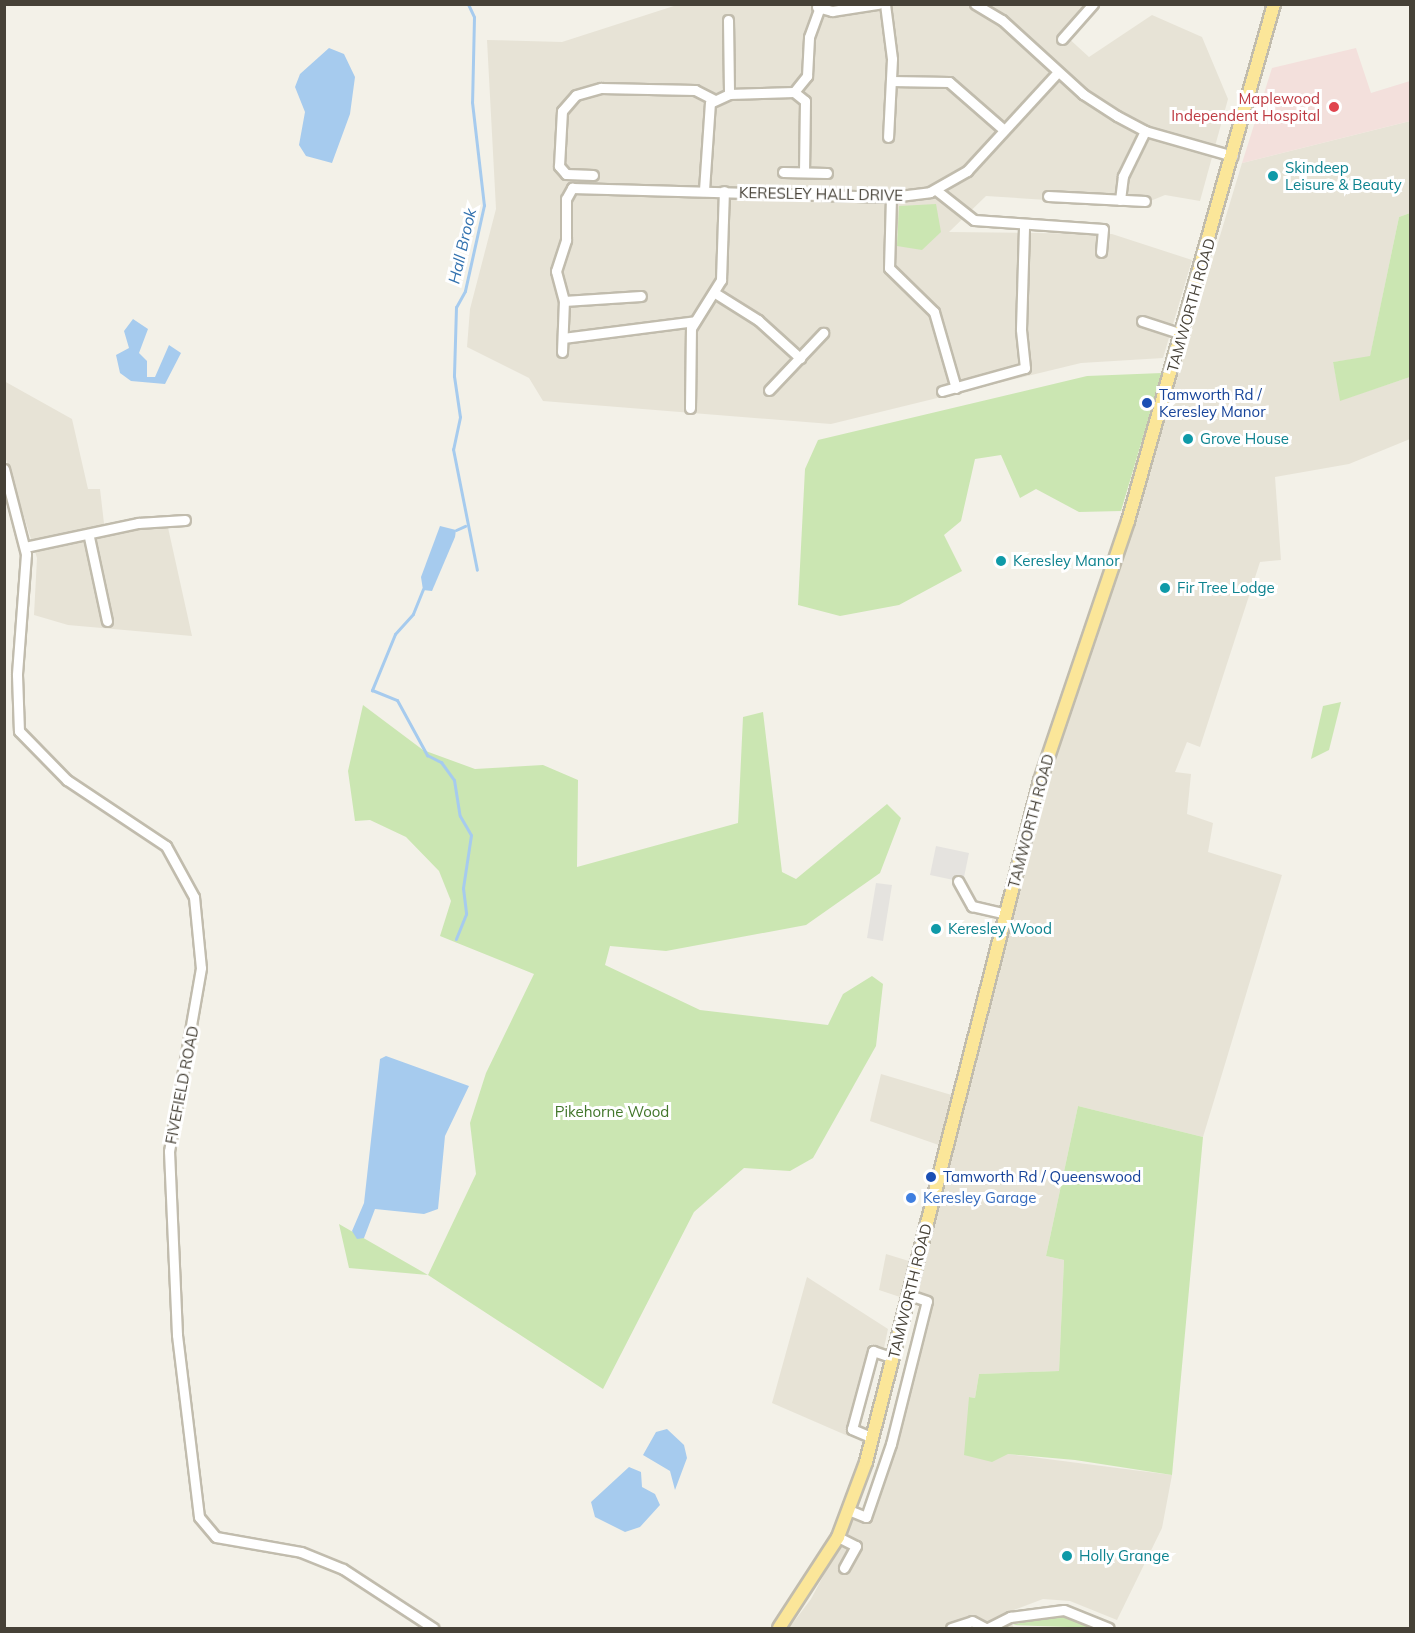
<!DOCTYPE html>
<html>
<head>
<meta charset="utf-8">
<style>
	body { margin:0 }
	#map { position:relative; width:1415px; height:1633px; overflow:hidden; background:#f3f1e8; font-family:Mulish,sans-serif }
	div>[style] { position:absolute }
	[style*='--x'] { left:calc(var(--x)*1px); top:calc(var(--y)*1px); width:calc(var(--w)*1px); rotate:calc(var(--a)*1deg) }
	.residential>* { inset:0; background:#e7e3d6 }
	.medical>* { inset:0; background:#f3e0dc }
	.green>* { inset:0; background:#cbe6b2 }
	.parking>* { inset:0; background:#e5e3df }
	.water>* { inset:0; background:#a6cbee }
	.stream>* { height:3px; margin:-1.5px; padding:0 1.5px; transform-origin:1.5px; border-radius:1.5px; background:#a6cbee }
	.roads { filter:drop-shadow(2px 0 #c1bcad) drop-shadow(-2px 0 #c1bcad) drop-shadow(0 2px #c1bcad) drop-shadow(0 -2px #c1bcad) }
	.minor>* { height:9px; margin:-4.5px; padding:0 4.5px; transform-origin:4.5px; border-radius:4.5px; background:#fff }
	.major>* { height:12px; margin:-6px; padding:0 6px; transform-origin:6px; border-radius:6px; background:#fbe699 }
	.dots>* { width:16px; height:16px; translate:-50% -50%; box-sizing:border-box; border:3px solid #fff; border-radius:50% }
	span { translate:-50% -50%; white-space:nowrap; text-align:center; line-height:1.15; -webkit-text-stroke:6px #fff; paint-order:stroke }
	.health-label { font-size:15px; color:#be3a42 }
	.right { translate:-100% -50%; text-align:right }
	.culture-label { font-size:15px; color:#0d838f }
	.left { translate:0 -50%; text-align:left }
	.street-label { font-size:15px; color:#464137 }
	.transit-label { font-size:15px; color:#164399 }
	.park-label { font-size:15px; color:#42762b }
	.shop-label { font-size:15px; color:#366cbe }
	.water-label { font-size:16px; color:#3372af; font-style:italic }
	.frame { position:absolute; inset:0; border:6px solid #464137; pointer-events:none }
</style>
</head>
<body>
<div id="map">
	<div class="residential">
		<i style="clip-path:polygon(677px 5px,1097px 5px,1065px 35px,1089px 57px,1152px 15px,1202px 37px,1228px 99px,1200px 201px,1165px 195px,1138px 206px,986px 196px,949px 232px,1112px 234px,1192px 260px,1163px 358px,1081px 363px,831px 424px,543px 401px,529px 378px,467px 347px,470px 309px,496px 209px,487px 40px,562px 42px)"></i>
		<i style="clip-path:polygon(1410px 121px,1410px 213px,1399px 217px,1370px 357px,1333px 362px,1341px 400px,1410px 377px,1410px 439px,1349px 464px,1275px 477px,1281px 560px,1260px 562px,1200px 747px,1187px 742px,1175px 772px,1191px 774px,1187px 814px,1213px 823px,1208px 852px,1282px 875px,1203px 1137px,1078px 1106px,1046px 1256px,1064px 1260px,1059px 1371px,979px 1374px,975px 1398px,969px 1397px,1008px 1454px,1172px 1475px,1162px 1528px,1117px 1620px,1070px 1601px,1043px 1599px,1006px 1613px,1014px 1628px,789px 1628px,811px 1599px,855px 1516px,868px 1518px,888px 1473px,927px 1306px,879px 1290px,886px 1254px,922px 1265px,953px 1150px,870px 1121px,881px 1074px,965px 1099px,1055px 753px,1145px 484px,1242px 163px)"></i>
		<i style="clip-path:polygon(4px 381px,72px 419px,88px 489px,100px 489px,105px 532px,167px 523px,192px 636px,68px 625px,34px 615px,37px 558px,5px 456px)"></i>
		<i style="clip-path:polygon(807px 1277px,888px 1329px,884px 1348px,870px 1344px,848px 1436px,772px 1403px)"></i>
	</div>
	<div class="medical">
		<i style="clip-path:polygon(1356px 48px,1371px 93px,1410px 81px,1410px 121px,1242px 163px,1272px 68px)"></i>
	</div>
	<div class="green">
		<i style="clip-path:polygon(936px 204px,941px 232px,922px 250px,897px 246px,899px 206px)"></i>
		<i style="clip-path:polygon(1410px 213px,1410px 377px,1340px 401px,1333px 362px,1370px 356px,1399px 217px)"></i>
		<i style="clip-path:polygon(1162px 373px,1121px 511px,1079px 512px,1036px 489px,1020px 498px,1001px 455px,975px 459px,961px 521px,944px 535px,962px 571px,899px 605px,840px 616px,798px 605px,805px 469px,818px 440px,1087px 376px)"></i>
		<i style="clip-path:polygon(1341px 702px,1329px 750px,1311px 759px,1323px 706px)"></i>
		<i style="clip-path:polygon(363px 705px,423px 750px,475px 769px,543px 765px,578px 780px,577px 867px,738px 823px,743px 717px,763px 712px,782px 872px,796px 879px,887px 804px,901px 818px,880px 873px,806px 925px,666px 951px,610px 946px,605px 965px,700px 1010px,828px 1025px,843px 994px,872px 976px,883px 984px,876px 1046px,813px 1158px,790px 1171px,744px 1168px,694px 1212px,603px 1389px,428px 1275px,349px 1268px,339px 1224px,428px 1275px,476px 1174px,470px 1123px,486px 1073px,534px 974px,440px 936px,451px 901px,439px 871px,406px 837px,370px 820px,355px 821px,348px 771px)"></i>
		<i style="clip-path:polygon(1078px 1106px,1203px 1137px,1172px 1475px,1075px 1460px,1008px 1454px,992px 1462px,964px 1455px,969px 1397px,975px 1398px,979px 1374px,1059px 1371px,1064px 1260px,1046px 1256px)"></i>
		<i style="clip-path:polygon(1054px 1615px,1091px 1623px,1098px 1628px,1012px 1625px)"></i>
	</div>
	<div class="parking">
		<i style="clip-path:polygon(936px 846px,969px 853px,963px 882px,930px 875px)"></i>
		<i style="clip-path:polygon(876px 883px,892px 885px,883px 941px,867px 938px)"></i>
	</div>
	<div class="water">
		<i style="clip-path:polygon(329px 48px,344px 54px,355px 77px,350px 114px,332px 163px,306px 156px,299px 145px,305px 112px,295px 87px,300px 74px)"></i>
		<i style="clip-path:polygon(133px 319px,148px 329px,139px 353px,147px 361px,147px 377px,155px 377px,169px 345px,181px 353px,165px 384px,131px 381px,120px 373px,116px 355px,129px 348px,124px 331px)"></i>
		<i style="clip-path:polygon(440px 526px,456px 530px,455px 537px,432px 591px,423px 590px,421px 577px)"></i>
		<i style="clip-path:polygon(386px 1056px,469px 1086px,445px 1136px,438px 1209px,424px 1214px,375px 1209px,364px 1238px,357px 1239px,352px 1231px,364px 1203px,380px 1059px)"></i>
		<i style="clip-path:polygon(667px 1429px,684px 1445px,687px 1458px,675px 1490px,670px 1471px,643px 1455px,656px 1432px)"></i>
		<i style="clip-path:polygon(629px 1467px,641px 1472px,642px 1487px,655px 1494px,660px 1505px,640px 1527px,625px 1532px,595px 1517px,591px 1502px)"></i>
	</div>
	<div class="stream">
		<i style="--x:468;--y:4;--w:14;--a:65"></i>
		<i style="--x:474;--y:17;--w:85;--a:91.3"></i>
		<i style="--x:472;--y:102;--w:104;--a:83.4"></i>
		<i style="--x:484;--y:205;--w:88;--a:102.5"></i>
		<i style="--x:465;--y:291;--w:18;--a:119"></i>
		<i style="--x:456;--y:307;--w:69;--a:91.7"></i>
		<i style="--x:454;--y:376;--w:41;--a:81.7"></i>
		<i style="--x:460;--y:417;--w:33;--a:102"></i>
		<i style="--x:453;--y:449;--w:123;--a:78.8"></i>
		<i style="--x:456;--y:530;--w:10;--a:-24"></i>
		<i style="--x:423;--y:589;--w:27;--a:112"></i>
		<i style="--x:413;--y:614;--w:27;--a:132"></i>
		<i style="--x:395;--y:634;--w:61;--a:112.3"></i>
		<i style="--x:372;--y:690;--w:27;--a:22"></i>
		<i style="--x:397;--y:700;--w:63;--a:61.4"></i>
		<i style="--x:427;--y:755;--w:16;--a:27"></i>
		<i style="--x:441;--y:762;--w:22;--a:54"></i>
		<i style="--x:454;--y:780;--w:36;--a:81"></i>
		<i style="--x:460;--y:816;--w:22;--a:60"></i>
		<i style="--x:471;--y:835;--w:54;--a:98.6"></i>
		<i style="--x:463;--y:888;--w:26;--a:83"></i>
		<i style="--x:466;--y:914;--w:27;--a:112"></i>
	</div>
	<div class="roads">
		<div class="minor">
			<i style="--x:885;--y:4;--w:55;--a:82.7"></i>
			<i style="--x:892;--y:59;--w:78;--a:92.9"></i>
			<i style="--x:975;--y:4;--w:31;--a:31"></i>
			<i style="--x:1002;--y:20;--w:110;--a:42.4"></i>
			<i style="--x:1083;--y:94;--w:40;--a:32.9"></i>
			<i style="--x:1117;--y:116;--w:32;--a:28"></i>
			<i style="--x:1145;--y:131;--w:91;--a:15.9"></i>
			<i style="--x:817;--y:7;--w:16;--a:15"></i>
			<i style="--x:832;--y:11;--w:47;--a:-8.7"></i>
			<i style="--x:728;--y:20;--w:74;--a:89.2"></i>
			<i style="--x:1062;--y:39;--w:47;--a:-48.5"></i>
			<i style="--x:891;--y:81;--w:58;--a:1"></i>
			<i style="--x:949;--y:82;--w:73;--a:41.1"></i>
			<i style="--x:794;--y:92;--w:14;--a:39"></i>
			<i style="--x:805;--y:101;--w:71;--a:90.8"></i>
			<i style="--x:783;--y:172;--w:44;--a:1.3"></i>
			<i style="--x:593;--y:175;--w:27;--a:-178"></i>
			<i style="--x:566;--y:174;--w:11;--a:-131"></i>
			<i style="--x:559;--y:166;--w:55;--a:-86.9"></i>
			<i style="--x:562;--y:111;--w:21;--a:-49"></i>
			<i style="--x:576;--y:95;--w:26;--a:-16"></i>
			<i style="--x:601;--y:88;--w:94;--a:1.2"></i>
			<i style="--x:695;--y:90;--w:22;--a:27"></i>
			<i style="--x:704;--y:190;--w:87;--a:-86.1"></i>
			<i style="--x:710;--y:103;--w:21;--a:-25"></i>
			<i style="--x:729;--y:94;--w:65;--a:-1.8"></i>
			<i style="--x:794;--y:92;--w:21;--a:-51"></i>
			<i style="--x:807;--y:76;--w:39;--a:-87"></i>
			<i style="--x:809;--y:37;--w:29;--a:-70"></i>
			<i style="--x:936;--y:190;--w:48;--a:38.3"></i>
			<i style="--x:974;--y:220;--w:129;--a:4"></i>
			<i style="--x:1103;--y:229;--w:23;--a:95"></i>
			<i style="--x:1048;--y:196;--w:97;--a:3"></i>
			<i style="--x:891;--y:197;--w:71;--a:91.6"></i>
			<i style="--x:889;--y:268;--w:63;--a:44.4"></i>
			<i style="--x:934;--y:312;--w:79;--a:73.9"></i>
			<i style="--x:1120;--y:200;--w:24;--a:-83"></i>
			<i style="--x:1123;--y:176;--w:50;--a:-63.9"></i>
			<i style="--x:715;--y:293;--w:51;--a:32.1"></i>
			<i style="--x:758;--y:320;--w:57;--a:42.1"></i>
			<i style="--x:564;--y:301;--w:77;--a:-3.7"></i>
			<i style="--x:1142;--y:321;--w:42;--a:18"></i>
			<i style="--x:563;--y:338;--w:133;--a:-7.3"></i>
			<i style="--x:562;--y:352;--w:51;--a:-87.8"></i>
			<i style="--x:564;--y:301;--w:31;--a:-105"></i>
			<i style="--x:556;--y:271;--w:33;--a:-72"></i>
			<i style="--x:566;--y:240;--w:41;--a:-90"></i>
			<i style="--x:566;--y:199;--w:13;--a:-61"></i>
			<i style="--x:572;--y:188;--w:319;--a:1.6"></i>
			<i style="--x:891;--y:197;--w:39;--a:-7"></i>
			<i style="--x:930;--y:192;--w:43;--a:-29.6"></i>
			<i style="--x:967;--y:171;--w:134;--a:-47.4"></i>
			<i style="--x:769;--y:390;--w:79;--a:-46.5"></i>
			<i style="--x:942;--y:391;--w:86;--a:-15.5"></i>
			<i style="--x:1025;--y:368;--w:39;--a:-96"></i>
			<i style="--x:1021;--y:329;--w:104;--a:-88.3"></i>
			<i style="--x:690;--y:408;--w:80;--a:-89.3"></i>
			<i style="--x:691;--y:328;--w:57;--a:-58"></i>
			<i style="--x:721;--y:280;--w:89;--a:-88.1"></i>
			<i style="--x:4;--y:469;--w:88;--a:75.5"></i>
			<i style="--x:26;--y:554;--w:121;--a:94.3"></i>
			<i style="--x:17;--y:675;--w:56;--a:88"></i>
			<i style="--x:19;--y:731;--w:69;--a:45.6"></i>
			<i style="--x:67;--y:780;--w:119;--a:33.7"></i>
			<i style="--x:166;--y:846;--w:58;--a:61.2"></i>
			<i style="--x:194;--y:897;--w:71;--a:84.4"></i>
			<i style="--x:201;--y:968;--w:186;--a:99.9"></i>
			<i style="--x:169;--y:1151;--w:184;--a:87.5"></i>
			<i style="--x:177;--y:1335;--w:183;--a:83.1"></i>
			<i style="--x:199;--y:1517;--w:26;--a:50"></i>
			<i style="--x:216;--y:1537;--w:86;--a:10"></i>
			<i style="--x:301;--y:1552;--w:45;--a:22"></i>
			<i style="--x:343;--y:1569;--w:108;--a:33.2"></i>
			<i style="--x:89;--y:537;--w:86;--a:77.9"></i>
			<i style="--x:25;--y:547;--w:116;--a:-12"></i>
			<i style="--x:138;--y:523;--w:47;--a:-3.7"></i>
			<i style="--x:958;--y:881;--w:29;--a:61"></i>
			<i style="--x:972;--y:906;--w:35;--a:13"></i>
			<i style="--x:873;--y:1438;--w:23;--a:-157"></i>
			<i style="--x:852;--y:1429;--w:81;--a:-74.9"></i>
			<i style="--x:873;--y:1351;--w:21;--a:19"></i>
			<i style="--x:851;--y:1511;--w:16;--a:22"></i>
			<i style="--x:866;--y:1517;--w:77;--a:-71.1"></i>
			<i style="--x:891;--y:1444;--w:147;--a:-75.9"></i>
			<i style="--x:927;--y:1301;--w:18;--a:-161"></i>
			<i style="--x:838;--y:1537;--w:20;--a:27"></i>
			<i style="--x:856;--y:1546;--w:25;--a:119"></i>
			<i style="--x:951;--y:1628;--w:22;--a:-18"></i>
			<i style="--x:972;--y:1621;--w:15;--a:28"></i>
			<i style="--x:988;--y:1628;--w:25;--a:-27"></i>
			<i style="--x:1010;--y:1617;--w:54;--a:-7.4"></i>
			<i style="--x:1064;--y:1610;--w:48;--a:21.8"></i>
		</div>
		<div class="major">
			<i style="--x:779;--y:1628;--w:108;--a:-57"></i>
			<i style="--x:838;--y:1537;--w:80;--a:-69.5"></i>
			<i style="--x:866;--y:1462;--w:703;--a:-75.67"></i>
			<i style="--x:1040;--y:781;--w:274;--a:-71.3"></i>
			<i style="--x:1128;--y:521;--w:537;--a:-74.23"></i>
		</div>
	</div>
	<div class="dots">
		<i style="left:1334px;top:107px;background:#e0444e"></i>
		<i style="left:1273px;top:176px;background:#0f9aa8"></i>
		<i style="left:1147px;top:403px;background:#1a4fb4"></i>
		<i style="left:1188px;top:439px;background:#0f9aa8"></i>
		<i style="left:1001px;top:561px;background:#0f9aa8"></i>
		<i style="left:1165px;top:588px;background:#0f9aa8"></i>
		<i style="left:936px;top:929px;background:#0f9aa8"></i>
		<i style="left:931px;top:1177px;background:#1a4fb4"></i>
		<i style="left:911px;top:1198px;background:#3f7fe0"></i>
		<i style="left:1067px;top:1556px;background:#0f9aa8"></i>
	</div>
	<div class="health-label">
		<span class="right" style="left:1320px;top:107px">Maplewood<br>Independent Hospital</span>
	</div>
	<div class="culture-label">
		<span class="left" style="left:1285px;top:176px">Skindeep<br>Leisure &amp; Beauty</span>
		<span class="left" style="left:1200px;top:439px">Grove House</span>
		<span class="left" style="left:1013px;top:561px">Keresley Manor</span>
		<span class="left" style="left:1177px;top:588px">Fir Tree Lodge</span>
		<span class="left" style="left:948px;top:929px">Keresley Wood</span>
		<span class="left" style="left:1079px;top:1556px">Holly Grange</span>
	</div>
	<div class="street-label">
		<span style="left:821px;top:194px;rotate:1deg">KERESLEY HALL DRIVE</span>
		<span style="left:1191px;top:305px;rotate:-74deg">TAMWORTH ROAD</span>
		<span style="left:1031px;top:821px;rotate:-75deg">TAMWORTH ROAD</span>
		<span style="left:182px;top:1085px;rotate:-79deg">FIVEFIELD ROAD</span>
		<span style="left:910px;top:1291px;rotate:-76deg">TAMWORTH ROAD</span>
	</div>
	<div class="transit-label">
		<span class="left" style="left:1159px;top:403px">Tamworth Rd /<br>Keresley Manor</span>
		<span class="left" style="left:943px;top:1177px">Tamworth Rd / Queenswood</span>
	</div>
	<div class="park-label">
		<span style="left:612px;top:1112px">Pikehorne Wood</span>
	</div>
	<div class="shop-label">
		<span class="left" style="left:923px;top:1198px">Keresley Garage</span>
	</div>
	<div class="water-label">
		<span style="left:462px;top:246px;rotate:-77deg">Hall Brook</span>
	</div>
	<div class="frame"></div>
</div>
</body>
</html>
